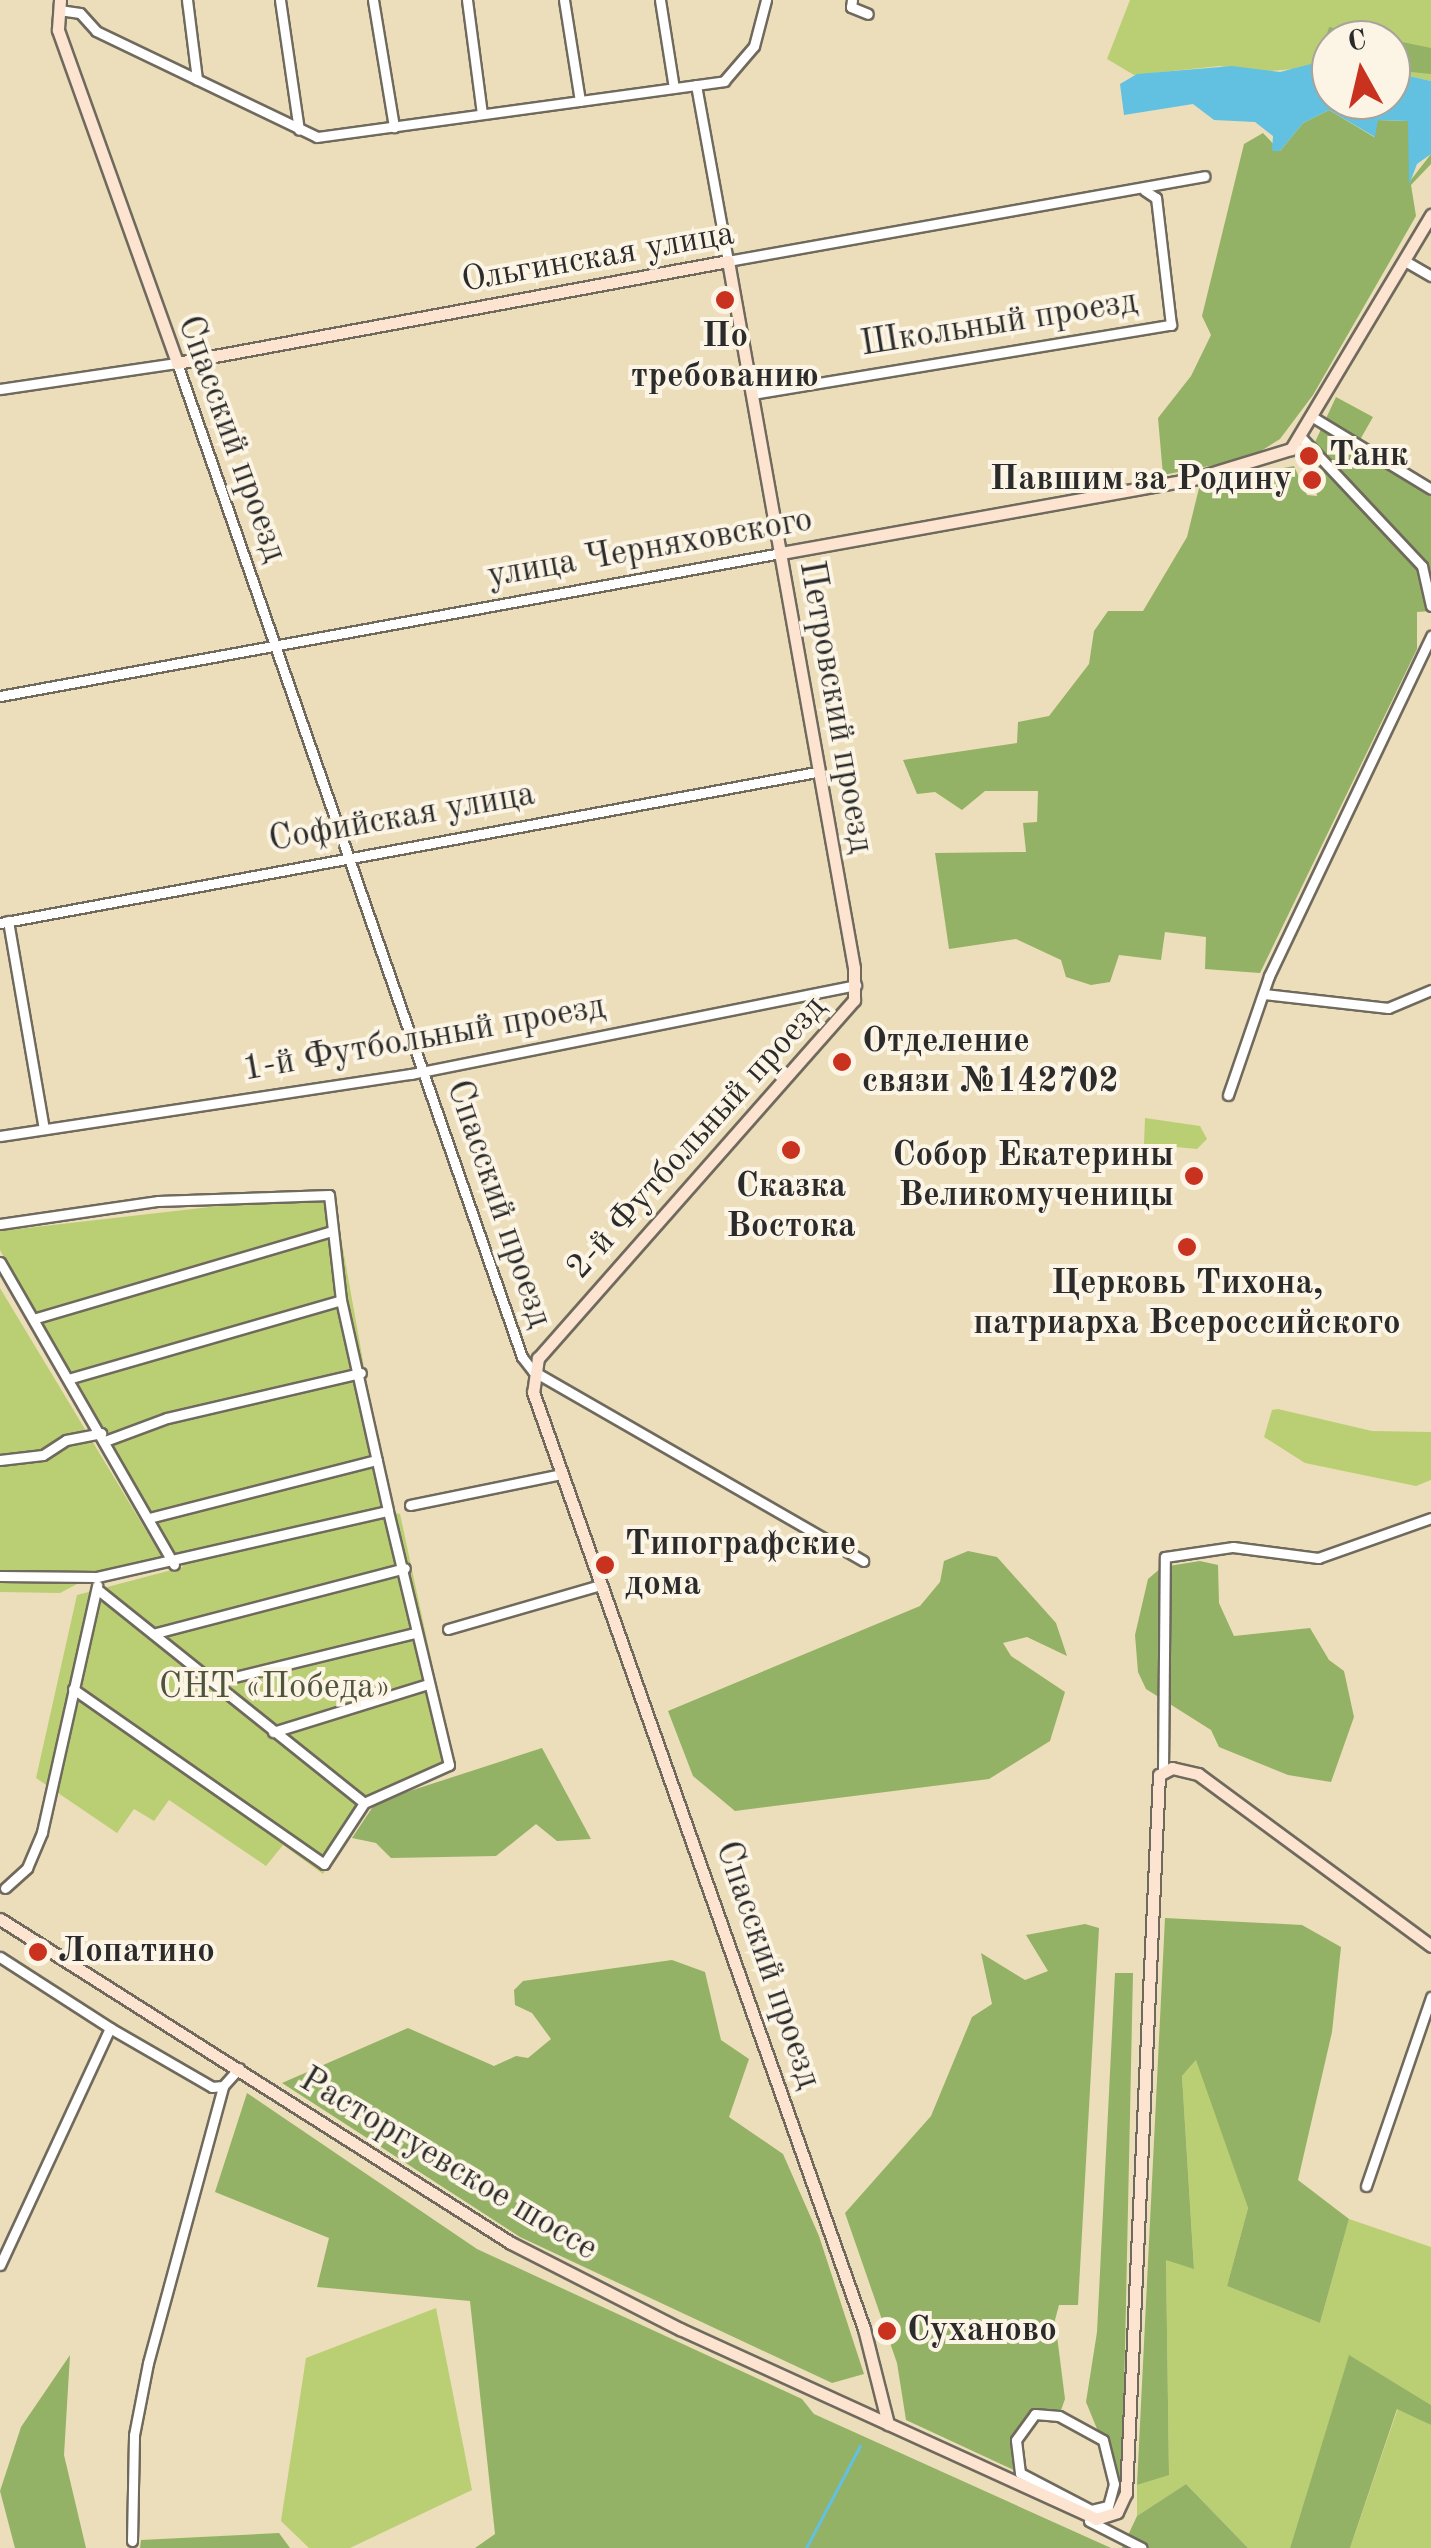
<!DOCTYPE html>
<html>
<head>
<meta charset="utf-8">
<style>
	body { margin:0 }
	#map { position:relative; width:1431px; height:2548px; overflow:hidden; background:#ecdeba; font-family:"Old Standard TT",serif }
	div>[style] { position:absolute }
	[style*='--x'] { left:calc(var(--x)*1px); top:calc(var(--y)*1px); width:calc(var(--w)*1px); rotate:calc(var(--a)*1deg) }
	.green>* { inset:0; background:#bacf73 }
	.forest>* { inset:0; background:#93b265 }
	.water>* { inset:0; background:#62c1e0 }
	.stream>* { height:2.5px; margin:-1.25px; padding:0 1.25px; transform-origin:1.25px; border-radius:1.25px; background:#62c1e0 }
	.roads { filter:drop-shadow(2px 0 #6f6a5d) drop-shadow(-2px 0 #6f6a5d) drop-shadow(0 2px #6f6a5d) drop-shadow(0 -2px #6f6a5d) }
	.street>* { height:9px; margin:-4.5px; padding:0 4.5px; transform-origin:4.5px; border-radius:4.5px; background:#fff }
	.secondary>* { height:11px; margin:-5.5px; padding:0 5.5px; transform-origin:5.5px; border-radius:5.5px; background:#fde4d1 }
	.dots>* { width:28px; height:28px; translate:-50% -50%; box-sizing:border-box; border:5px solid #fcf5e5; border-radius:50% }
	span { translate:-50% -50%; white-space:nowrap; text-align:center; line-height:1.15; -webkit-text-stroke:8px #fcf5e5; paint-order:stroke }
	.street-label { font-size:35px; color:#2b2b2b }
	.poi-label { font-size:35px; color:#2b2b2b; font-weight:700 }
	.left { translate:0 -50%; text-align:left }
	.right { translate:-100% -50%; text-align:right }
	.park-label { font-size:35px; color:#4f543d }
	.north { position:absolute; left:1311px; top:20px; width:100px; height:100px; box-sizing:border-box; background:#fcf5e5; border:2px solid #a8a49b; border-radius:50%; rotate:352deg; font-size:28px; font-weight:700; line-height:40px; text-align:center; color:#2b2b2b }
	.north::after { content:''; display:block; margin:auto; width:35px; height:45px; background:#c8321e; clip-path:polygon(50% 0,100% 100%,50% 72%,0 100%) }
</style>
</head>
<body>
<div id="map">
	<div class="green">
		<i style="clip-path:polygon(1130px 0,1431px 0,1431px 81px,1391px 72px,1391px 40px,1331px 40px,1331px 66px,1256px 72px,1220px 66px,1134px 75px,1107px 59px)"></i>
		<i style="clip-path:polygon(1145px 1118px,1200px 1126px,1207px 1139px,1197px 1149px,1144px 1144px)"></i>
		<i style="clip-path:polygon(333px 1193px,390px 1512px,400px 1514px,455px 1770px,367px 1808px,323px 1874px,283px 1845px,266px 1866px,169px 1800px,154px 1821px,134px 1809px,117px 1833px,36px 1778px,77px 1595px,183px 1567px,35px 1316px,0 1250px,0 1231px)"></i>
		<i style="clip-path:polygon(0 1288px,162px 1557px,100px 1572px,60px 1593px,0 1592px)"></i>
		<i style="clip-path:polygon(1278px 1409px,1372px 1431px,1431px 1432px,1431px 1480px,1416px 1486px,1305px 1463px,1264px 1437px,1272px 1410px)"></i>
		<i style="clip-path:polygon(1197px 2059px,1248px 2208px,1227px 2286px,1320px 2323px,1349px 2219px,1431px 2247px,1431px 2405px,1349px 2356px,1290px 2548px,1248px 2548px,1186px 2484px,1137px 2516px,1137px 2485px,1169px 2474px,1166px 2259px,1194px 2268px,1182px 2076px)"></i>
		<i style="clip-path:polygon(436px 2308px,472px 2490px,350px 2548px,309px 2548px,281px 2521px,306px 2358px)"></i>
		<i style="clip-path:polygon(1398px 2408px,1431px 2425px,1431px 2548px,1350px 2548px)"></i>
	</div>
	<div class="forest">
		<i style="clip-path:polygon(1329px 27px,1431px 48px,1431px 74px,1391px 70px,1391px 40px,1331px 40px,1331px 63px,1319px 62px)"></i>
		<i style="clip-path:polygon(1329px 110px,1374px 137px,1377px 120px,1409px 121px,1410px 181px,1431px 154px,1431px 164px,1411px 185px,1416px 216px,1313px 395px,1280px 439px,1250px 458px,1163px 475px,1158px 418px,1191px 376px,1211px 335px,1202px 316px,1244px 144px,1263px 133px,1280px 151px,1303px 123px)"></i>
		<i style="clip-path:polygon(1336px 397px,1373px 417px,1357px 445px,1431px 487px,1431px 611px,1417px 612px,1417px 649px,1260px 973px,1205px 969px,1206px 937px,1165px 932px,1161px 960px,1119px 955px,1110px 982px,1091px 985px,1066px 977px,1061px 960px,1016px 939px,949px 949px,935px 853px,1026px 852px,1023px 823px,1037px 822px,1038px 791px,985px 791px,962px 810px,935px 792px,917px 794px,903px 760px,1017px 743px,1018px 722px,1049px 716px,1089px 664px,1094px 631px,1108px 611px,1143px 611px,1187px 537px,1200px 484px,1294px 466px,1307px 495px,1317px 496px,1309px 455px)"></i>
		<i style="clip-path:polygon(968px 1551px,997px 1557px,1056px 1623px,1067px 1656px,1027px 1637px,1003px 1643px,1011px 1656px,1065px 1692px,1050px 1741px,989px 1779px,735px 1811px,693px 1776px,668px 1711px,920px 1606px,940px 1582px,944px 1561px)"></i>
		<i style="clip-path:polygon(1200px 1561px,1218px 1565px,1219px 1603px,1234px 1636px,1310px 1628px,1329px 1660px,1344px 1671px,1354px 1717px,1331px 1782px,1288px 1775px,1219px 1747px,1211px 1730px,1146px 1689px,1138px 1672px,1135px 1635px,1148px 1579px,1162px 1567px)"></i>
		<i style="clip-path:polygon(542px 1748px,591px 1839px,557px 1841px,536px 1824px,496px 1856px,391px 1858px,376px 1843px,352px 1838px,376px 1802px)"></i>
		<i style="clip-path:polygon(1165px 1918px,1302px 1925px,1341px 1947px,1332px 2032px,1298px 2180px,1349px 2219px,1320px 2323px,1227px 2286px,1248px 2208px,1196px 2060px,1182px 2076px,1194px 2269px,1166px 2260px,1169px 2475px,1137px 2485px)"></i>
		<i style="clip-path:polygon(1085px 1924px,1099px 1928px,1078px 2305px,1059px 2305px,1055px 2320px,1065px 2399px,1059px 2416px,1035px 2414px,1016px 2440px,1020px 2473px,906px 2420px,897px 2363px,845px 2213px,931px 2116px,972px 2017px,992px 2004px,981px 1953px,1025px 1980px,1048px 1971px,1026px 1935px)"></i>
		<i style="clip-path:polygon(672px 1960px,705px 1972px,721px 2040px,749px 2059px,729px 2117px,783px 2154px,819px 2236px,864px 2374px,832px 2383px,520px 2237px,282px 2083px,408px 2028px,494px 2066px,516px 2056px,528px 2058px,551px 2039px,532px 2013px,515px 2005px,514px 1990px,523px 1981px)"></i>
		<i style="clip-path:polygon(1115px 1973px,1133px 1973px,1122px 2490px,1086px 2402px,1097px 2332px)"></i>
		<i style="clip-path:polygon(247px 2093px,477px 2249px,802px 2399px,814px 2414px,1111px 2548px,475px 2548px,495px 2534px,470px 2301px,317px 2287px,329px 2238px,215px 2192px)"></i>
		<i style="clip-path:polygon(70px 2355px,64px 2455px,86px 2548px,15px 2548px,0 2491px,21px 2427px)"></i>
		<i style="clip-path:polygon(1349px 2355px,1431px 2405px,1431px 2425px,1397px 2409px,1350px 2548px,1290px 2548px)"></i>
		<i style="clip-path:polygon(1186px 2484px,1248px 2548px,1122px 2548px,1137px 2516px)"></i>
		<i style="clip-path:polygon(279px 2533px,290px 2548px,140px 2548px,141px 2540px)"></i>
	</div>
	<div class="water">
		<i style="clip-path:polygon(1311px 64px,1331px 66px,1331px 100px,1391px 100px,1391px 72px,1431px 81px,1431px 154px,1417px 164px,1409px 185px,1408px 121px,1378px 120px,1375px 137px,1329px 110px,1303px 123px,1280px 151px,1272px 151px,1273px 136px,1255px 122px,1214px 120px,1193px 104px,1124px 115px,1120px 84px,1137px 74px,1232px 66px,1280px 72px)"></i>
	</div>
	<div class="stream">
		<i style="--x:806;--y:2548;--w:115;--a:-62.1"></i>
	</div>
	<div class="roads">
		<div class="street">
			<i style="--x:187;--y:0;--w:80;--a:82.8"></i>
			<i style="--x:280;--y:0;--w:131;--a:81.7"></i>
			<i style="--x:373;--y:0;--w:129;--a:80.6"></i>
			<i style="--x:467;--y:0;--w:115;--a:82.5"></i>
			<i style="--x:564;--y:0;--w:102;--a:81"></i>
			<i style="--x:660;--y:0;--w:89;--a:81"></i>
			<i style="--x:852;--y:0;--w:7;--a:98"></i>
			<i style="--x:851;--y:7;--w:18;--a:22"></i>
			<i style="--x:59;--y:10;--w:21;--a:8"></i>
			<i style="--x:80;--y:13;--w:24;--a:48"></i>
			<i style="--x:96;--y:31;--w:245;--a:25.6"></i>
			<i style="--x:317;--y:137;--w:411;--a:-7.8"></i>
			<i style="--x:724;--y:81;--w:46;--a:-49.4"></i>
			<i style="--x:754;--y:46;--w:48;--a:-75.4"></i>
			<i style="--x:696;--y:85;--w:179;--a:79.7"></i>
			<i style="--x:728;--y:261;--w:484;--a:-10.1"></i>
			<i style="--x:1405;--y:261;--w:30;--a:30"></i>
			<i style="--x:0;--y:389;--w:179;--a:-8.4"></i>
			<i style="--x:177;--y:363;--w:1052;--a:70.86"></i>
			<i style="--x:522;--y:1357;--w:18;--a:52"></i>
			<i style="--x:533;--y:1371;--w:381;--a:29.9"></i>
			<i style="--x:752;--y:394;--w:425;--a:-9.4"></i>
			<i style="--x:1171;--y:325;--w:128;--a:-96.7"></i>
			<i style="--x:1156;--y:198;--w:14;--a:-146"></i>
			<i style="--x:1311;--y:416;--w:140;--a:31.3"></i>
			<i style="--x:1299;--y:435;--w:180;--a:46.8"></i>
			<i style="--x:1422;--y:566;--w:41;--a:77.3"></i>
			<i style="--x:0;--y:696;--w:794;--a:-10.38"></i>
			<i style="--x:8;--y:921;--w:211;--a:80.2"></i>
			<i style="--x:0;--y:923;--w:830;--a:-10.48"></i>
			<i style="--x:1264;--y:994;--w:125;--a:6.4"></i>
			<i style="--x:1388;--y:1008;--w:47;--a:-22.7"></i>
			<i style="--x:1228;--y:1095;--w:126;--a:-71"></i>
			<i style="--x:1269;--y:976;--w:377;--a:-64.5"></i>
			<i style="--x:0;--y:1136;--w:416;--a:-8.6"></i>
			<i style="--x:411;--y:1074;--w:454;--a:-11.3"></i>
			<i style="--x:0;--y:1224;--w:160;--a:-8.3"></i>
			<i style="--x:158;--y:1201;--w:171;--a:-2"></i>
			<i style="--x:329;--y:1195;--w:106;--a:83.5"></i>
			<i style="--x:341;--y:1300;--w:216;--a:77.4"></i>
			<i style="--x:0;--y:1262;--w:349;--a:60.1"></i>
			<i style="--x:33;--y:1319;--w:308;--a:-16.4"></i>
			<i style="--x:68;--y:1379;--w:284;--a:-16.1"></i>
			<i style="--x:105;--y:1441;--w:66;--a:-20.4"></i>
			<i style="--x:167;--y:1418;--w:199;--a:-13.1"></i>
			<i style="--x:0;--y:1460;--w:43;--a:-6.6"></i>
			<i style="--x:43;--y:1455;--w:27;--a:-33"></i>
			<i style="--x:66;--y:1440;--w:36;--a:-11"></i>
			<i style="--x:410;--y:1505;--w:154;--a:-11.6"></i>
			<i style="--x:149;--y:1518;--w:235;--a:-14.3"></i>
			<i style="--x:0;--y:1576;--w:97;--a:0.6"></i>
			<i style="--x:97;--y:1577;--w:298;--a:-12.8"></i>
			<i style="--x:388;--y:1511;--w:261;--a:76.5"></i>
			<i style="--x:449;--y:1765;--w:93;--a:155.9"></i>
			<i style="--x:364;--y:1803;--w:73;--a:123.3"></i>
			<i style="--x:324;--y:1864;--w:306;--a:-145.1"></i>
			<i style="--x:97;--y:1589;--w:342;--a:38.7"></i>
			<i style="--x:448;--y:1629;--w:158;--a:-16.1"></i>
			<i style="--x:156;--y:1633;--w:257;--a:-14.6"></i>
			<i style="--x:214;--y:1682;--w:207;--a:-13.7"></i>
			<i style="--x:273;--y:1732;--w:162;--a:-17.2"></i>
			<i style="--x:1163;--y:1770;--w:213;--a:-89.5"></i>
			<i style="--x:1165;--y:1557;--w:69;--a:-8.4"></i>
			<i style="--x:1233;--y:1547;--w:86;--a:7.4"></i>
			<i style="--x:1318;--y:1558;--w:120;--a:-19.5"></i>
			<i style="--x:5;--y:1888;--w:30;--a:-42"></i>
			<i style="--x:27;--y:1868;--w:39;--a:-67"></i>
			<i style="--x:42;--y:1832;--w:253;--a:-77.4"></i>
			<i style="--x:0;--y:1957;--w:131;--a:32.8"></i>
			<i style="--x:110;--y:2028;--w:118;--a:30"></i>
			<i style="--x:212;--y:2087;--w:11;--a:-5"></i>
			<i style="--x:1366;--y:2186;--w:200;--a:-71"></i>
			<i style="--x:0;--y:2265;--w:261;--a:-65.1"></i>
			<i style="--x:1035;--y:2414;--w:24;--a:5"></i>
			<i style="--x:1059;--y:2416;--w:50;--a:28.6"></i>
			<i style="--x:1103;--y:2440;--w:45;--a:76"></i>
			<i style="--x:1114;--y:2484;--w:23;--a:105"></i>
			<i style="--x:1108;--y:2506;--w:17;--a:167"></i>
			<i style="--x:1091;--y:2510;--w:80;--a:-152.5"></i>
			<i style="--x:1020;--y:2473;--w:33;--a:-97"></i>
			<i style="--x:1016;--y:2440;--w:32;--a:-54"></i>
			<i style="--x:1089;--y:2521;--w:59;--a:27"></i>
			<i style="--x:132;--y:2541;--w:106;--a:-88.9"></i>
			<i style="--x:134;--y:2435;--w:73;--a:-79"></i>
			<i style="--x:148;--y:2363;--w:287;--a:-74.8"></i>
			<i style="--x:223;--y:2086;--w:24;--a:-48"></i>
		</div>
		<div class="secondary">
			<i style="--x:60;--y:0;--w:30;--a:94"></i>
			<i style="--x:58;--y:30;--w:354;--a:70.3"></i>
			<i style="--x:177;--y:363;--w:560;--a:-10.49"></i>
			<i style="--x:728;--y:261;--w:718;--a:79.89"></i>
			<i style="--x:854;--y:968;--w:32;--a:90"></i>
			<i style="--x:854;--y:1000;--w:478;--a:131.4"></i>
			<i style="--x:538;--y:1358;--w:34;--a:98"></i>
			<i style="--x:533;--y:1392;--w:994;--a:70.54"></i>
			<i style="--x:864;--y:2329;--w:98;--a:75.8"></i>
			<i style="--x:781;--y:553;--w:419;--a:-10.2"></i>
			<i style="--x:1193;--y:479;--w:102;--a:-17"></i>
			<i style="--x:1291;--y:449;--w:273;--a:-59.1"></i>
			<i style="--x:0;--y:1919;--w:605;--a:32.38"></i>
			<i style="--x:511;--y:2243;--w:190;--a:27"></i>
			<i style="--x:680;--y:2329;--w:457;--a:24.5"></i>
			<i style="--x:1096;--y:2519;--w:22;--a:-18"></i>
			<i style="--x:1117;--y:2512;--w:21;--a:-65"></i>
			<i style="--x:1126;--y:2493;--w:719;--a:-87.37"></i>
			<i style="--x:1159;--y:1775;--w:15;--a:-28"></i>
			<i style="--x:1172;--y:1768;--w:27;--a:13"></i>
			<i style="--x:1198;--y:1774;--w:290;--a:36.4"></i>
		</div>
	</div>
	<div class="dots">
		<i style="left:725px;top:300px;background:#c8321e"></i>
		<i style="left:1309px;top:456px;background:#c8321e"></i>
		<i style="left:1312px;top:480px;background:#c8321e"></i>
		<i style="left:842px;top:1062px;background:#c8321e"></i>
		<i style="left:791px;top:1150px;background:#c8321e"></i>
		<i style="left:1194px;top:1176px;background:#c8321e"></i>
		<i style="left:1187px;top:1247px;background:#c8321e"></i>
		<i style="left:605px;top:1565px;background:#c8321e"></i>
		<i style="left:38px;top:1952px;background:#c8321e"></i>
		<i style="left:887px;top:2331px;background:#c8321e"></i>
	</div>
	<div class="street-label">
		<span style="left:598px;top:258px;rotate:-10deg">Ольгинская улица</span>
		<span style="left:999px;top:324px;rotate:-9deg">Школьный проезд</span>
		<span style="left:231px;top:439px;rotate:70deg">Спасский проезд</span>
		<span style="left:650px;top:549px;rotate:-10deg">улица Черняховского</span>
		<span style="left:835px;top:707px;rotate:80deg">Петровский проезд</span>
		<span style="left:402px;top:818px;rotate:-10deg">Софийская улица</span>
		<span style="left:424px;top:1039px;rotate:-10deg">1-й Футбольный проезд</span>
		<span style="left:697px;top:1138px;rotate:-48deg">2-й Футбольный проезд</span>
		<span style="left:498px;top:1204px;rotate:71deg">Спасский проезд</span>
		<span style="left:767px;top:1965px;rotate:71deg">Спасский проезд</span>
		<span style="left:448px;top:2165px;rotate:31deg">Расторгуевское шоссе</span>
	</div>
	<div class="poi-label">
		<span style="left:725px;top:357px">По<br>требованию</span>
		<span class="left" style="left:1329px;top:456px">Танк</span>
		<span class="right" style="left:1292px;top:480px">Павшим за Родину</span>
		<span class="left" style="left:862px;top:1062px">Отделение<br>связи №142702</span>
		<span class="right" style="left:1174px;top:1176px">Собор Екатерины<br>Великомученицы</span>
		<span style="left:791px;top:1207px">Сказка<br>Востока</span>
		<span style="left:1187px;top:1304px">Церковь Тихона,<br>патриарха Всероссийского</span>
		<span class="left" style="left:625px;top:1565px">Типографские<br>дома</span>
		<span class="left" style="left:58px;top:1952px">Лопатино</span>
		<span class="left" style="left:907px;top:2331px">Суханово</span>
	</div>
	<div class="park-label">
		<span style="left:275px;top:1688px">СНТ «Победа»</span>
	</div>
	<div class="north">С</div>
</div>
</body>
</html>
